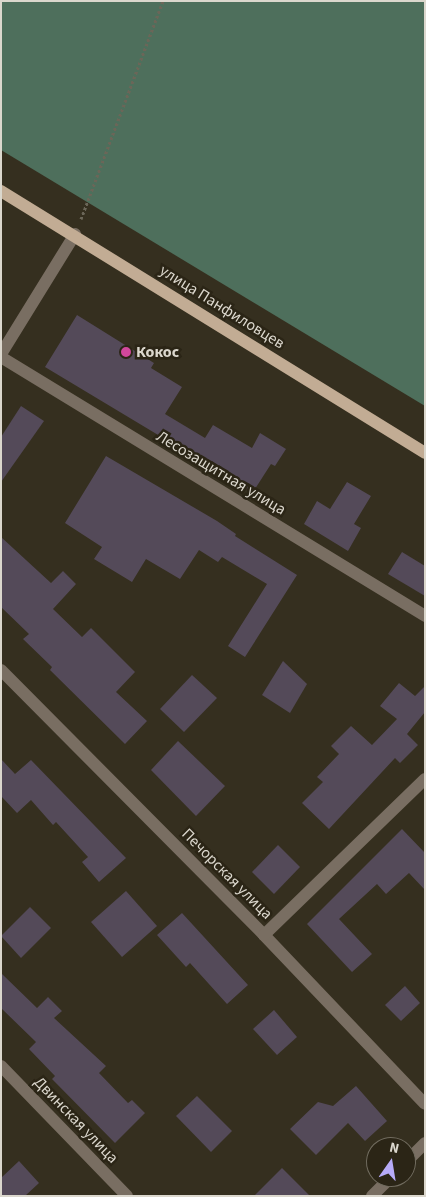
<!DOCTYPE html>
<html>
<head>
<meta charset="utf-8">
<style>
	body { margin:0 }
	#map { position:relative; width:426px; height:1197px; overflow:hidden; background:#352f1f; font-family:"Source Sans 3",sans-serif }
	div>[style] { position:absolute }
	[style*='--x'] { left:calc(var(--x)*1px); top:calc(var(--y)*1px); width:calc(var(--w)*1px); rotate:calc(var(--a)*1deg) }
	.forest>* { inset:0; background:#4e6f5c }
	.building>* { inset:0; background:#544a59 }
	.path>* { height:3px; margin-top:-1.5px; transform-origin:0; background:repeating-linear-gradient(90deg,#6b6658 0 2.5px,transparent 0 5px) }
	.minor>* { height:12px; margin:-6px; padding:0 6px; transform-origin:6px; border-radius:6px; background:#796e62 }
	.major>* { height:12px; margin:-6px; padding:0 6px; transform-origin:6px; border-radius:6px; background:#c2ac94 }
	.dots>* { width:14px; height:14px; translate:-50% -50%; box-sizing:border-box; border:2px solid #2b2516; border-radius:50% }
	span { translate:-50% -50%; white-space:nowrap; text-align:center; line-height:1.15; -webkit-text-stroke:5px #2b2516; paint-order:stroke }
	.street-label { font-size:16px; color:#dbd7cd }
	.poi-label { font-size:16px; color:#dbd7cd; font-weight:700 }
	.left { translate:0 -50%; text-align:left }
	.frame { position:absolute; inset:0; border:2px solid #dbd7cd; pointer-events:none }
	.north { position:absolute; left:366px; top:1137px; width:50px; height:50px; box-sizing:border-box; background:#2b2516; border:1px solid #716c5f; border-radius:50%; rotate:13deg; font-size:14px; font-weight:700; line-height:20px; text-align:center; color:#dbd7cd }
	.north::after { content:''; display:block; margin:auto; width:18px; height:22px; background:#b7abf8; clip-path:polygon(50% 0,100% 100%,50% 72%,0 100%) }
</style>
</head>
<body>
<div id="map">
	<div class="forest">
		<i style="clip-path:polygon(1px 1px,425px 1px,425px 406px,1px 150px)"></i>
	</div>
	<div class="building">
		<i style="clip-path:polygon(77px 315px,154px 363px,151px 368px,182px 387px,165px 414px,205px 438px,213px 425px,252px 448px,260px 433px,286px 449px,275px 466px,271px 464px,253px 492px,45px 367px)"></i>
		<i style="clip-path:polygon(21px 406px,44px 421px,1px 482px,1px 437px)"></i>
		<i style="clip-path:polygon(106px 456px,217px 521px,236px 534px,235px 536px,297px 575px,245px 657px,228px 646px,267px 584px,222px 557px,218px 562px,199px 550px,180px 579px,146px 559px,132px 582px,94px 559px,102px 547px,65px 523px)"></i>
		<i style="clip-path:polygon(347px 482px,371px 496px,354px 524px,361px 528px,348px 551px,304px 524px,317px 501px,330px 509px)"></i>
		<i style="clip-path:polygon(1px 537px,51px 583px,63px 571px,76px 584px,53px 609px,82px 637px,91px 628px,135px 672px,116px 692px,147px 721px,125px 744px,50px 670px,52px 667px,23px 639px,29px 634px,1px 607px)"></i>
		<i style="clip-path:polygon(402px 552px,425px 566px,425px 596px,388px 574px)"></i>
		<i style="clip-path:polygon(283px 661px,307px 684px,290px 713px,262px 695px)"></i>
		<i style="clip-path:polygon(192px 675px,217px 698px,184px 732px,160px 709px)"></i>
		<i style="clip-path:polygon(399px 683px,415px 696px,425px 686px,425px 712px,407px 734px,418px 745px,400px 763px,395px 758px,329px 829px,302px 803px,323px 782px,317px 777px,339px 754px,331px 746px,351px 726px,372px 745px,397px 719px,380px 706px)"></i>
		<i style="clip-path:polygon(178px 741px,225px 786px,196px 816px,151px 770px)"></i>
		<i style="clip-path:polygon(1px 759px,15px 774px,31px 760px,126px 858px,99px 882px,82px 862px,88px 857px,56px 822px,53px 825px,31px 800px,17px 813px,1px 796px)"></i>
		<i style="clip-path:polygon(402px 829px,425px 853px,425px 890px,409px 873px,386px 894px,377px 884px,339px 919px,372px 954px,352px 972px,307px 924px)"></i>
		<i style="clip-path:polygon(278px 845px,300px 867px,274px 894px,252px 872px)"></i>
		<i style="clip-path:polygon(126px 891px,157px 926px,122px 957px,91px 922px)"></i>
		<i style="clip-path:polygon(30px 907px,51px 928px,21px 958px,1px 936px)"></i>
		<i style="clip-path:polygon(182px 913px,248px 985px,227px 1004px,190px 963px,186px 967px,157px 935px)"></i>
		<i style="clip-path:polygon(1px 973px,37px 1008px,48px 997px,62px 1011px,54px 1018px,106px 1066px,99px 1073px,128px 1103px,132px 1100px,145px 1113px,115px 1143px,52px 1079px,55px 1076px,29px 1049px,36px 1042px,1px 1008px)"></i>
		<i style="clip-path:polygon(405px 986px,420px 1003px,401px 1021px,385px 1005px)"></i>
		<i style="clip-path:polygon(274px 1010px,297px 1037px,277px 1055px,253px 1029px)"></i>
		<i style="clip-path:polygon(356px 1086px,387px 1121px,365px 1141px,348px 1123px,316px 1155px,290px 1129px,318px 1102px,333px 1106px)"></i>
		<i style="clip-path:polygon(197px 1096px,232px 1131px,211px 1152px,176px 1116px)"></i>
		<i style="clip-path:polygon(19px 1161px,39px 1183px,25px 1196px,1px 1196px,1px 1178px)"></i>
		<i style="clip-path:polygon(282px 1168px,310px 1196px,254px 1196px)"></i>
	</div>
	<div class="path">
		<i style="--x:81;--y:219;--w:233;--a:-69.4"></i>
	</div>
	<div class="minor">
		<i style="--x:1;--y:354;--w:141;--a:-58.3"></i>
		<i style="--x:1;--y:357;--w:497;--a:31.4"></i>
		<i style="--x:1;--y:670;--w:373;--a:45.2"></i>
		<i style="--x:264;--y:935;--w:233;--a:46.4"></i>
		<i style="--x:264;--y:935;--w:224;--a:-44.1"></i>
		<i style="--x:1;--y:1066;--w:181;--a:45.9"></i>
		<i style="--x:406;--y:1162;--w:27;--a:-45"></i>
		<i style="--x:372;--y:1196;--w:27;--a:-45"></i>
	</div>
	<div class="major">
		<i style="--x:1;--y:191;--w:498;--a:31.7"></i>
	</div>
	<div class="dots">
		<i style="left:126px;top:352px;background:#d1479c"></i>
	</div>
	<div class="street-label">
		<span style="left:222px;top:307px;rotate:32deg">улица Панфиловцев</span>
		<span style="left:221px;top:473px;rotate:31deg">Лесозащитная улица</span>
		<span style="left:227px;top:874px;rotate:45deg">Печорская улица</span>
		<span style="left:76px;top:1120px;rotate:46deg">Двинская улица</span>
	</div>
	<div class="poi-label">
		<span class="left" style="left:136px;top:352px">Кокос</span>
	</div>
	<div class="frame"></div>
	<div class="north">N</div>
</div>
</body>
</html>
